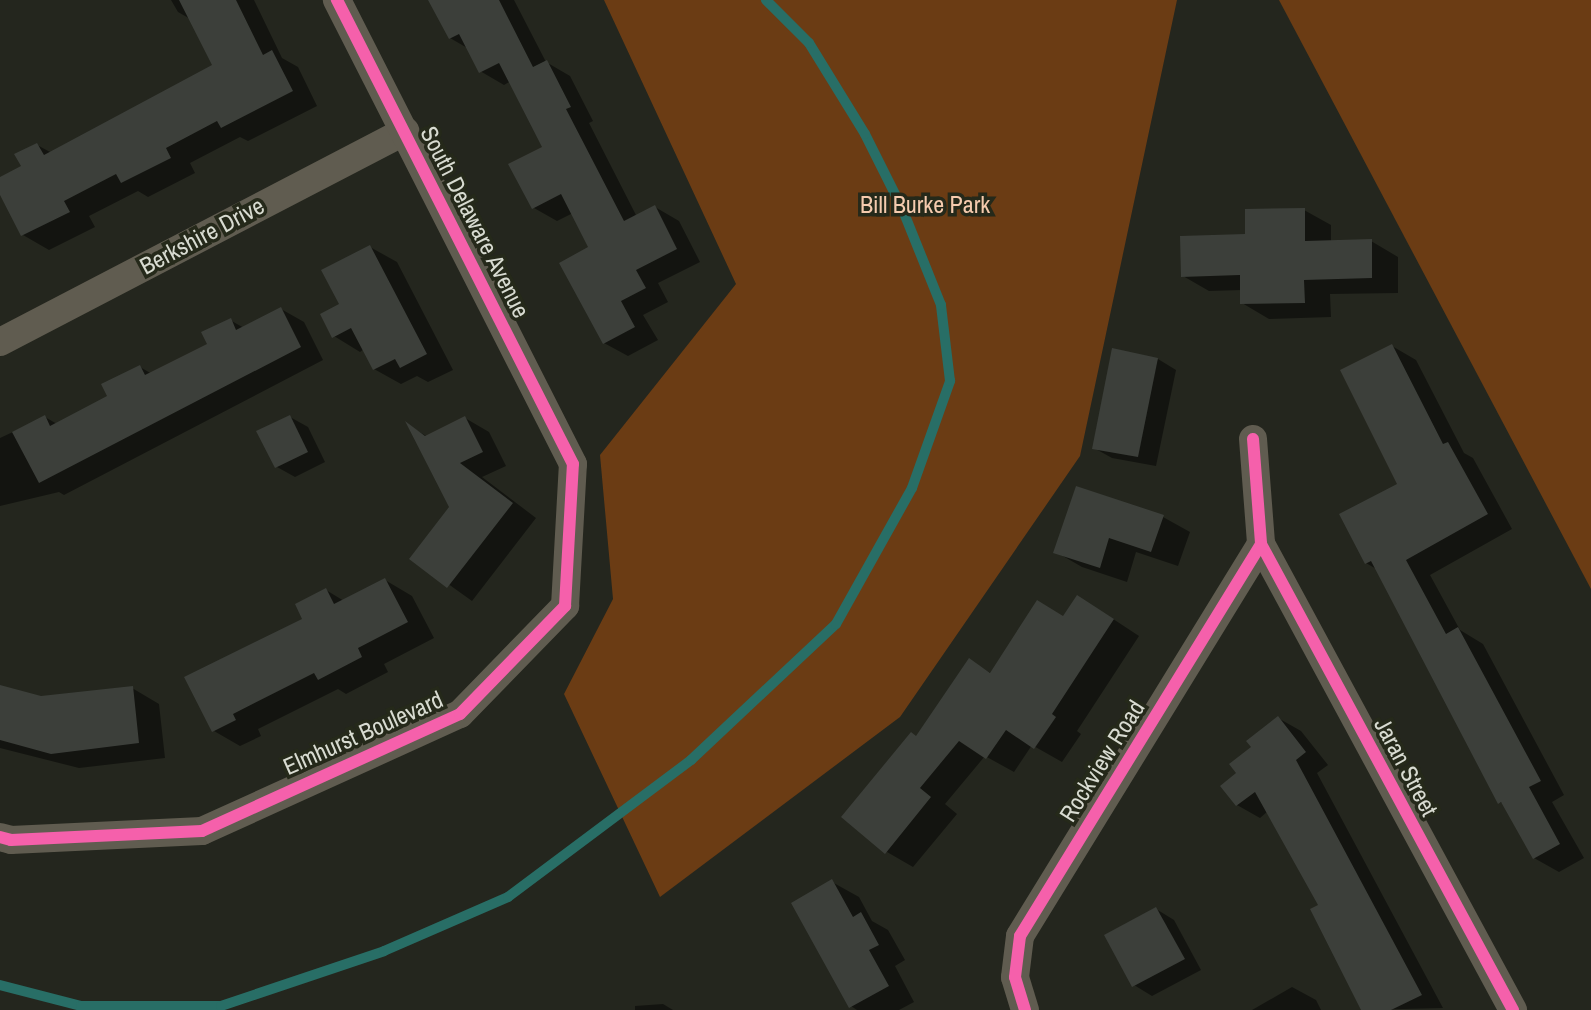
<!DOCTYPE html>
<html>
<head>
<meta charset="utf-8">
<style>
	body { margin:0 }
	#map { position:relative; width:1591px; height:1010px; overflow:hidden; background:#24261e; font-family:"Archivo Narrow",sans-serif }
	div>[style] { position:absolute }
	[style*='--x'] { left:calc(var(--x)*1px); top:calc(var(--y)*1px); width:calc(var(--w)*1px); rotate:calc(var(--a)*1deg) }
	.green>* { inset:0; background:#6b3c14 }
	.shadow>* { inset:0; background:#0007 }
	.stream>* { height:10px; margin:-5px; padding:0 5px; transform-origin:5px; border-radius:5px; background:#286e66 }
	.building>* { inset:0; background:#3c3f3a }
	.minor>* { height:28px; margin:-14px; padding:0 14px; transform-origin:14px; border-radius:14px; background:#605c50 }
	.cycleway>* { height:12px; margin:-6px; padding:0 6px; transform-origin:6px; border-radius:6px; background:#f560ab }
	span { translate:-50% -50%; white-space:nowrap; text-align:center; line-height:1.15; -webkit-text-stroke:7px #25291a; paint-order:stroke }
	.park-label { font-size:24px; color:#f5cbae }
	.street-label { font-size:24px; color:#d8dbd1 }
</style>
</head>
<body>
<div id="map">
	<div class="green">
		<i style="clip-path:polygon(604px 0,1177px 0,1080px 456px,900px 717px,660px 897px,564px 694px,613px 599px,600px 455px,736px 284px)"></i>
		<i style="clip-path:polygon(1279px 0,1591px 0,1591px 589px)"></i>
	</div>
	<div class="shadow">
		<i style="clip-path:polygon(171px 0,254px 0,282px 58px,298px 67px,317px 106px,248px 141px,240px 137px,190px 163px,195px 173px,148px 197px,138px 191px,89px 216px,95px 227px,49px 250px,23px 235px,0 190px,0 179px,24px 167px,37px 145px,52px 153px,215px 66px,192px 20px,178px 12px)"></i>
		<i style="clip-path:polygon(430px 0,514px 0,546px 62px,570px 76px,593px 121px,589px 123px,637px 217px,655px 207px,679px 221px,700px 262px,658px 283px,668px 302px,643px 315px,658px 340px,628px 356px,604px 343px,591px 248px,573px 213px,557px 221px,534px 208px,545px 148px,511px 81px,504px 85px,480px 71px,469px 49px,450px 38px)"></i>
		<i style="clip-path:polygon(1304px 210px,1331px 225px,1331px 242px,1371px 241px,1398px 257px,1398px 293px,1330px 294px,1331px 317px,1269px 319px,1242px 303px,1242px 290px,1209px 291px,1183px 276px,1247px 236px)"></i>
		<i style="clip-path:polygon(370px 247px,397px 262px,453px 370px,428px 382px,417px 376px,401px 384px,374px 369px,364px 349px,360px 352px,334px 336px,341px 305px)"></i>
		<i style="clip-path:polygon(281px 309px,304px 322px,323px 360px,64px 495px,59px 492px,0 506px,0 438px,45px 417px,57px 424px,110px 397px,140px 367px,152px 374px,210px 344px,230px 320px,244px 328px)"></i>
		<i style="clip-path:polygon(1392px 346px,1416px 360px,1464px 453px,1473px 458px,1512px 529px,1430px 575px,1460px 630px,1483px 644px,1564px 795px,1552px 802px,1584px 858px,1559px 872px,1534px 858px,1505px 805px,1500px 802px,1378px 570px,1366px 563px,1400px 485px)"></i>
		<i style="clip-path:polygon(1158px 359px,1176px 370px,1156px 466px,1112px 458px,1094px 448px)"></i>
		<i style="clip-path:polygon(290px 417px,308px 427px,325px 462px,295px 477px,277px 467px)"></i>
		<i style="clip-path:polygon(465px 418px,489px 432px,506px 466px,482px 477px,536px 518px,472px 601px,412px 558px,451px 507px,409px 426px,428px 437px)"></i>
		<i style="clip-path:polygon(1163px 517px,1190px 532px,1178px 566px,1136px 552px,1127px 582px,1082px 567px,1056px 552px)"></i>
		<i style="clip-path:polygon(385px 580px,412px 596px,434px 638px,384px 664px,388px 672px,346px 694px,338px 689px,258px 729px,261px 736px,240px 746px,214px 731px,326px 590px,344px 601px)"></i>
		<i style="clip-path:polygon(1104px 613px,1139px 636px,1077px 731px,1081px 734px,1062px 762px,1032px 745px,1014px 772px,985px 756px,945px 804px,957px 814px,913px 867px,887px 852px,917px 738px,969px 660px,992px 674px,1064px 618px)"></i>
		<i style="clip-path:polygon(0 688px,41px 698px,132px 688px,159px 704px,165px 758px,79px 768px,0 748px)"></i>
		<i style="clip-path:polygon(1278px 718px,1301px 731px,1328px 765px,1317px 773px,1443px 1008px,1363px 1010px,1321px 906px,1268px 811px,1260px 818px,1237px 805px,1239px 773px,1254px 747px)"></i>
		<i style="clip-path:polygon(832px 882px,859px 897px,872px 921px,888px 930px,905px 960px,895px 966px,914px 1002px,899px 1010px,857px 1010px,851px 1006px)"></i>
		<i style="clip-path:polygon(1156px 909px,1174px 920px,1201px 970px,1152px 996px,1134px 985px)"></i>
		<i style="clip-path:polygon(1292px 987px,1316px 1000px,1321px 1010px,1252px 1010px)"></i>
		<i style="clip-path:polygon(663px 1004px,673px 1010px,635px 1010px,635px 1006px)"></i>
	</div>
	<div class="stream">
		<i style="--x:0;--y:985;--w:84;--a:14.5"></i>
		<i style="--x:81;--y:1006;--w:140;--a:0"></i>
		<i style="--x:221;--y:1006;--w:172;--a:-18.6"></i>
		<i style="--x:384;--y:951;--w:135;--a:-23.5"></i>
		<i style="--x:508;--y:897;--w:229;--a:-36.8"></i>
		<i style="--x:691;--y:760;--w:199;--a:-43.2"></i>
		<i style="--x:836;--y:624;--w:156;--a:-60.8"></i>
		<i style="--x:912;--y:488;--w:114;--a:-70.4"></i>
		<i style="--x:950;--y:381;--w:77;--a:-96.8"></i>
		<i style="--x:941;--y:305;--w:105;--a:-111.9"></i>
		<i style="--x:902;--y:208;--w:83;--a:-116.6"></i>
		<i style="--x:865;--y:134;--w:107;--a:-121.6"></i>
		<i style="--x:809;--y:43;--w:61;--a:-135"></i>
	</div>
	<div class="building">
		<i style="clip-path:polygon(179px 0,236px 0,263px 55px,272px 50px,293px 91px,221px 128px,217px 121px,166px 148px,171px 158px,121px 183px,116px 174px,64px 201px,70px 212px,21px 236px,0 195px,0 177px,21px 166px,14px 154px,37px 143px,44px 155px,212px 65px)"></i>
		<i style="clip-path:polygon(428px 0,499px 0,533px 67px,547px 60px,571px 107px,566px 109px,624px 221px,655px 205px,677px 249px,636px 270px,646px 288px,621px 301px,635px 327px,603px 344px,559px 263px,588px 247px,561px 194px,532px 209px,508px 164px,542px 147px,499px 63px,479px 73px,459px 34px,449px 39px)"></i>
		<i style="clip-path:polygon(1305px 208px,1305px 241px,1372px 239px,1372px 278px,1304px 280px,1305px 303px,1240px 304px,1240px 275px,1181px 277px,1180px 236px,1245px 234px,1245px 209px)"></i>
		<i style="clip-path:polygon(370px 245px,427px 354px,400px 368px,395px 359px,373px 370px,351px 328px,332px 338px,320px 314px,339px 304px,321px 270px)"></i>
		<i style="clip-path:polygon(281px 307px,301px 347px,39px 483px,12px 432px,45px 415px,50px 426px,107px 396px,101px 384px,140px 365px,145px 375px,207px 344px,201px 332px,231px 318px,236px 330px)"></i>
		<i style="clip-path:polygon(1392px 344px,1443px 444px,1448px 442px,1488px 514px,1406px 560px,1446px 634px,1458px 627px,1541px 781px,1529px 787px,1560px 844px,1533px 859px,1501px 802px,1498px 804px,1371px 561px,1365px 564px,1339px 514px,1397px 484px,1340px 370px)"></i>
		<i style="clip-path:polygon(1112px 348px,1158px 358px,1138px 457px,1092px 449px)"></i>
		<i style="clip-path:polygon(290px 415px,308px 452px,275px 468px,256px 431px)"></i>
		<i style="clip-path:polygon(465px 416px,483px 452px,460px 463px,513px 503px,447px 588px,409px 559px,449px 507px,405px 421px,425px 436px)"></i>
		<i style="clip-path:polygon(1076px 486px,1164px 515px,1151px 552px,1109px 538px,1100px 568px,1053px 553px)"></i>
		<i style="clip-path:polygon(385px 578px,408px 622px,358px 648px,362px 657px,318px 680px,314px 673px,233px 714px,236px 720px,212px 732px,184px 677px,302px 619px,295px 604px,326px 588px,334px 604px)"></i>
		<i style="clip-path:polygon(1077px 595px,1114px 619px,1052px 714px,1056px 717px,1034px 749px,1006px 730px,986px 759px,959px 741px,920px 788px,931px 797px,885px 854px,841px 817px,911px 732px,916px 736px,969px 658px,990px 673px,1037px 600px,1063px 616px)"></i>
		<i style="clip-path:polygon(0 685px,41px 696px,133px 686px,139px 743px,51px 754px,0 740px)"></i>
		<i style="clip-path:polygon(1278px 716px,1306px 752px,1296px 760px,1422px 995px,1391px 1010px,1361px 1010px,1310px 909px,1318px 905px,1255px 792px,1236px 806px,1220px 786px,1236px 773px,1229px 764px,1251px 747px,1246px 741px)"></i>
		<i style="clip-path:polygon(832px 879px,853px 917px,861px 912px,879px 945px,869px 950px,889px 986px,849px 1008px,791px 903px)"></i>
		<i style="clip-path:polygon(1156px 907px,1185px 959px,1132px 987px,1104px 935px)"></i>
	</div>
	<div class="minor">
		<i style="--x:0;--y:342;--w:457;--a:-27.5"></i>
		<i style="--x:1253;--y:439;--w:105;--a:85.6"></i>
		<i style="--x:1261;--y:544;--w:530;--a:61.6"></i>
		<i style="--x:0;--y:837;--w:11;--a:15"></i>
		<i style="--x:11;--y:840;--w:191;--a:-2.7"></i>
		<i style="--x:202;--y:831;--w:283;--a:-24.4"></i>
		<i style="--x:460;--y:714;--w:151;--a:-45.8"></i>
		<i style="--x:565;--y:606;--w:142;--a:-86.8"></i>
		<i style="--x:573;--y:464;--w:521;--a:-116.96"></i>
		<i style="--x:1025;--y:1010;--w:34;--a:-107"></i>
		<i style="--x:1015;--y:977;--w:41;--a:-83"></i>
		<i style="--x:1020;--y:936;--w:460;--a:-58.4"></i>
	</div>
	<div class="cycleway">
		<i style="--x:1253;--y:439;--w:105;--a:85.6"></i>
		<i style="--x:1261;--y:544;--w:530;--a:61.6"></i>
		<i style="--x:0;--y:837;--w:11;--a:15"></i>
		<i style="--x:11;--y:840;--w:191;--a:-2.7"></i>
		<i style="--x:202;--y:831;--w:283;--a:-24.4"></i>
		<i style="--x:460;--y:714;--w:151;--a:-45.8"></i>
		<i style="--x:565;--y:606;--w:142;--a:-86.8"></i>
		<i style="--x:573;--y:464;--w:521;--a:-116.96"></i>
		<i style="--x:1025;--y:1010;--w:34;--a:-107"></i>
		<i style="--x:1015;--y:977;--w:41;--a:-83"></i>
		<i style="--x:1020;--y:936;--w:460;--a:-58.4"></i>
	</div>
	<div class="park-label">
		<span style="left:925px;top:205px">Bill Burke Park</span>
	</div>
	<div class="street-label">
		<span style="left:475px;top:222px;rotate:63deg">South Delaware Avenue</span>
		<span style="left:202px;top:236px;rotate:-28deg">Berkshire Drive</span>
		<span style="left:363px;top:733px;rotate:-24deg">Elmhurst Boulevard</span>
		<span style="left:1102px;top:761px;rotate:-58deg">Rockview Road</span>
		<span style="left:1406px;top:767px;rotate:62deg">Jaran Street</span>
	</div>
</div>
</body>
</html>
